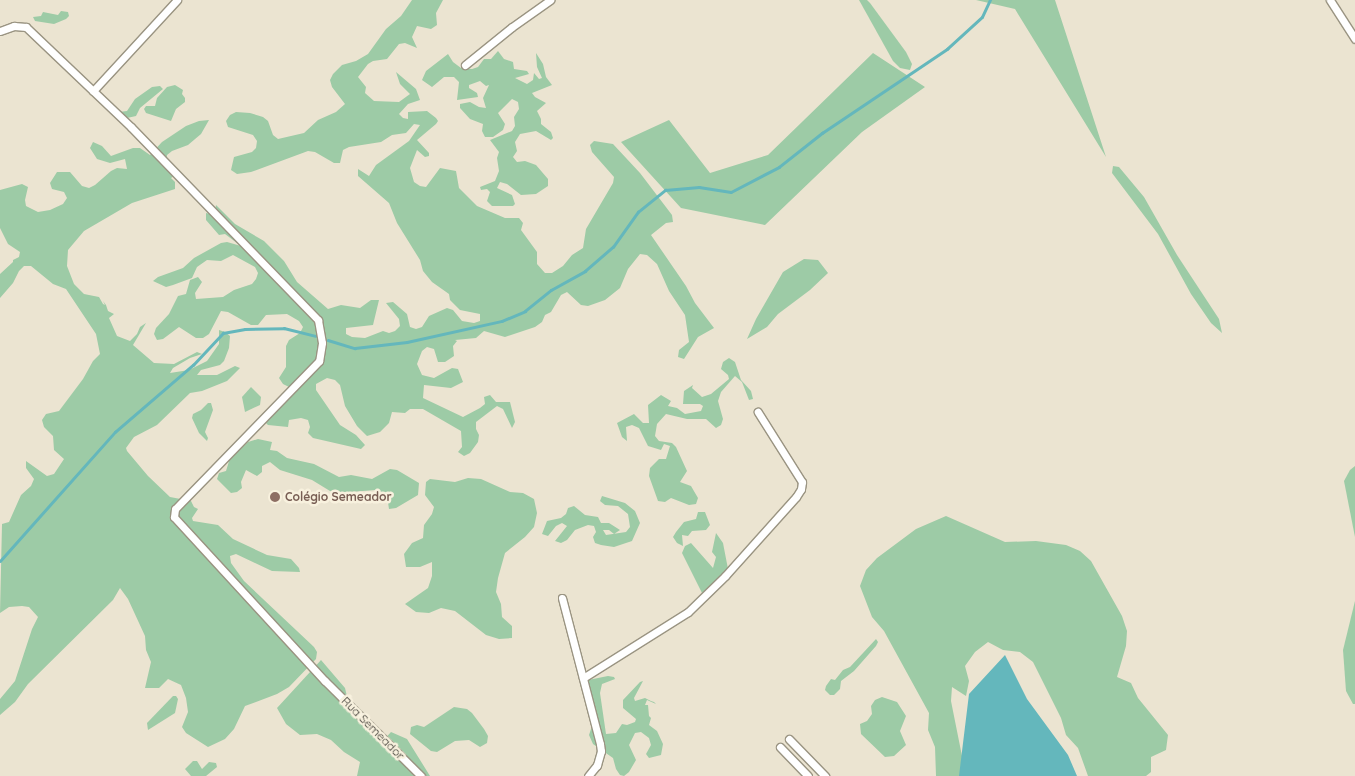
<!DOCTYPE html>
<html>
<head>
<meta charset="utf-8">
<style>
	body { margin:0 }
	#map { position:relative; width:1355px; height:776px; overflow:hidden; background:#ebe4d1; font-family:Quicksand,sans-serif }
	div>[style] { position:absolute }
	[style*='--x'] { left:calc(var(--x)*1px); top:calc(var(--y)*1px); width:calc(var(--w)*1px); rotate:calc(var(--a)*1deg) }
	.green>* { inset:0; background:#9dcba6 }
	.water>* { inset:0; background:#64b7bc }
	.stream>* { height:2.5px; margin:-1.25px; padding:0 1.25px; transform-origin:1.25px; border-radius:1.25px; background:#64b7bc }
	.roads { filter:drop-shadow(1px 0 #9a9482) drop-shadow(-1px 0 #9a9482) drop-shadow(0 1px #9a9482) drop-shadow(0 -1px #9a9482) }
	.minor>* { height:7px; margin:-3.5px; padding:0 3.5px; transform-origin:3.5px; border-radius:3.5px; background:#fff }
	.dots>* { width:14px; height:14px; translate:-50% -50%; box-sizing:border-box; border:2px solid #f8f1de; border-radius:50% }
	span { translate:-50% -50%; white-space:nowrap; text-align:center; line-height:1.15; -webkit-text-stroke:5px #f8f1de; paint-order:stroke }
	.education-label { font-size:12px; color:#785e54; font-weight:700 }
	.left { translate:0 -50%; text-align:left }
	.street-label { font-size:12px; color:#3c3932 }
</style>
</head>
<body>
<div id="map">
	<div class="green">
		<i style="clip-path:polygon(412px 0,443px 0,436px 13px,437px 25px,431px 29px,417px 26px,412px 37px,417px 48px,405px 43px,399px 44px,387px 59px,373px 61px,368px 64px,358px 77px,366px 87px,365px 93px,374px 101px,399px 102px,410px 94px,400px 84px,396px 72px,416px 89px,420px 100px,408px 104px,399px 114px,403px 118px,408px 119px,408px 112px,427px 111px,436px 118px,438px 121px,436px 124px,417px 140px,429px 153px,429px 156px,425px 157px,417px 150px,410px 168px,414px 182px,420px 186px,426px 187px,440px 168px,456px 171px,459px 188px,477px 206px,505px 218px,519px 218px,523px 223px,521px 230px,537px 252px,537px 264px,545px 273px,552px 273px,563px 266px,572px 255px,583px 248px,586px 229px,613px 183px,614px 177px,592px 152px,590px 145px,594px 141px,613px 144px,640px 173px,672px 215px,673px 222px,666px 223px,651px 235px,686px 286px,695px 303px,714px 328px,698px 337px,684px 359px,678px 357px,679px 350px,689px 342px,685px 315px,669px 291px,657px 264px,647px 255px,640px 254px,628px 269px,620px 288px,605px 300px,588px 306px,581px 305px,567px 292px,561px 295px,551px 312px,545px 315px,542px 322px,535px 327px,505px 337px,484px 331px,476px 338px,455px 340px,457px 341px,453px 346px,454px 356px,445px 362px,438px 362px,434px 349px,427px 347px,422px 351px,417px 364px,422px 375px,434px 378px,452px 368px,458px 369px,463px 382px,451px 388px,424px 385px,423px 398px,463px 417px,480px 408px,485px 404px,484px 397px,490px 395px,496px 402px,510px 402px,515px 422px,512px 428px,503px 409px,497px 406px,476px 422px,476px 429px,479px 435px,478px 442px,470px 453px,464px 456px,458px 452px,462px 447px,461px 431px,423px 409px,410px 409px,405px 413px,392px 412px,389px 423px,380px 432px,367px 436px,357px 426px,345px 406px,340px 385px,335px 380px,327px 378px,316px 384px,316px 390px,340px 425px,356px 435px,365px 445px,361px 449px,313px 438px,308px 433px,310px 427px,308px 420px,301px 418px,289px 420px,288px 427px,268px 425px,263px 420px,282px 402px,292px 396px,295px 390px,283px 384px,279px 378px,286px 367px,286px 346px,289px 340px,300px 333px,303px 327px,299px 321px,287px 314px,266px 315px,258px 325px,251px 325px,228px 312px,221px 311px,209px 334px,203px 338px,196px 338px,179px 327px,163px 339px,157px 340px,154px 334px,156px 328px,169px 314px,178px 296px,186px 294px,190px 280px,198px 277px,202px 282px,195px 293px,196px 299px,223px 297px,234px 290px,252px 284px,256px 279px,258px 273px,255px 267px,233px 255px,221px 261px,207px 260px,197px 267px,192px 278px,173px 285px,166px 287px,153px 281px,158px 277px,183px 268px,194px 258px,221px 243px,227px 242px,241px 246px,225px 234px,219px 235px,206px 220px,206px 213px,218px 216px,215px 211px,216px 205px,235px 224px,264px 241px,284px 261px,297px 282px,328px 309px,341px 305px,360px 308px,371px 300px,379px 300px,373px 325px,346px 328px,346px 334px,352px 337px,365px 338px,383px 331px,389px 333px,395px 331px,400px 326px,399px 319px,386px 303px,393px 302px,407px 314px,410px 327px,416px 329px,422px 327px,429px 316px,447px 308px,453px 310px,462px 321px,474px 323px,480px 321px,480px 314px,460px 310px,450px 300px,449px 294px,432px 282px,423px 271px,420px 260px,397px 223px,389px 203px,358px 176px,358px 169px,369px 176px,376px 165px,409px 141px,420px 125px,414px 124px,406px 133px,392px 135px,381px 142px,349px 147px,343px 150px,340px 163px,334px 163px,315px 152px,308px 151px,251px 172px,237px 174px,231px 170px,234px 157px,252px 152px,256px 148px,257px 141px,253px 135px,228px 127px,226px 121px,230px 115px,236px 112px,250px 113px,263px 117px,268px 121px,273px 135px,278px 139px,304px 133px,318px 120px,336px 112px,345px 104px,332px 87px,330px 80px,333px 74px,342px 65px,356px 61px,368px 54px,386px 29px,401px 16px)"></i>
		<i style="clip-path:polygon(859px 0,867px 0,870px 3px,906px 52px,912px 64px,910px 70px,900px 68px,893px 61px)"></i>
		<i style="clip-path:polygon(976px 0,1055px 0,1106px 157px,1015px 9px)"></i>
		<i style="clip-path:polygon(61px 11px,68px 12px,69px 16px,66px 19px,54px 24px,35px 21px,33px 17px,41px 16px,43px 12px,58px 15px)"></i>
		<i style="clip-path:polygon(498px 51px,504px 59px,513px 62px,514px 69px,527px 71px,529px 74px,515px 78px,527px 84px,533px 80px,534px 73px,539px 79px,542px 78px,537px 67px,536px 53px,543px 64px,546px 77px,552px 85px,532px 93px,535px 97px,546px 103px,537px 111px,541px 119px,541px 124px,551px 132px,553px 138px,551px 140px,536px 131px,520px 134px,515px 142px,517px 151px,513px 157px,517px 162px,525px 161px,536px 165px,548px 179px,548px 186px,536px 194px,521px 195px,507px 184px,500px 182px,497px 188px,512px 195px,515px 204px,513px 206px,492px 206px,487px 201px,490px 192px,487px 189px,481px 190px,480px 187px,495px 181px,499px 171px,497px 158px,499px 152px,490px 140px,512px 131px,515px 126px,514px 117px,519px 109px,518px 102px,512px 99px,498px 113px,505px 124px,503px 130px,493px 137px,485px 137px,482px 131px,483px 124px,470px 119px,460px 108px,460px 104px,470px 102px,479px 107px,486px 108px,483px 98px,489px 85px,486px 86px,480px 81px,469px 85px,469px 88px,477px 93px,478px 97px,457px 100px,459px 82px,454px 77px,444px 77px,432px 87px,422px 80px,426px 71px,448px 54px,453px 62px,461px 68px,472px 69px,478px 67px,484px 59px,491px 59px)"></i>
		<i style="clip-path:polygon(873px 53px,925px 87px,862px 132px,765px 225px,681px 208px,621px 142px,669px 120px,710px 173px,768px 155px)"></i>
		<i style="clip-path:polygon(175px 85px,183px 90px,182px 94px,185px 98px,185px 102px,176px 109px,171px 121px,146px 113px,144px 109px,146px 106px,155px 106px,157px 98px,167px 87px)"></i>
		<i style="clip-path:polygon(152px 87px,160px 86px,163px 89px,140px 108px,136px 116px,127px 118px,133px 126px,106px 100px,119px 112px,127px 111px,135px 99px)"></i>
		<i style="clip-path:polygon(209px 120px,201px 134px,188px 145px,172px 151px,167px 155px,166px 162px,178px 169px,176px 175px,171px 178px,175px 182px,175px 189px,132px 203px,84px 231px,68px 250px,67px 266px,74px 284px,84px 294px,99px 297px,103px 304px,105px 305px,103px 301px,106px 305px,108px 311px,114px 314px,109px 318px,117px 336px,130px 341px,137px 334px,140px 327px,146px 323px,133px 345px,154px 363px,174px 364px,197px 352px,202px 354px,190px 358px,173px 368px,170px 373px,189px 370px,207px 361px,219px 344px,219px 330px,225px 332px,230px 336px,229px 348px,224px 361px,220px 365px,201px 370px,197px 375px,217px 375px,235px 366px,240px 368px,227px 381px,202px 391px,190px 393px,157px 425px,134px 437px,126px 448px,127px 451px,148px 476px,170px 497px,191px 501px,194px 507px,198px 509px,192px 518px,193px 521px,218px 525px,233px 539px,267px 555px,291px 559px,299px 568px,300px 572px,272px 571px,236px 554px,230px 556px,231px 563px,244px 581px,314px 647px,317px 652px,316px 659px,289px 687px,277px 694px,245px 706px,234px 729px,225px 739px,208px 747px,186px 733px,182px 727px,188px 712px,186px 698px,181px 685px,168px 679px,159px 688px,145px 688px,151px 662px,146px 650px,145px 636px,128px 599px,120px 588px,113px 600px,28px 684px,15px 702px,0 715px,0 699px,15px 681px,32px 629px,38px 617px,29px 607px,22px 606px,9px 607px,0 613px,2px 524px,9px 522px,21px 495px,31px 486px,34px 479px,26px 468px,26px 461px,47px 476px,54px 474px,64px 459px,54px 450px,53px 436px,44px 427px,42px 420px,46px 414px,59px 411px,83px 379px,93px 361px,100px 354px,96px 334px,66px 289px,53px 284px,31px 266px,24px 266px,19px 271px,13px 283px,0 298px,0 274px,13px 262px,13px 260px,19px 257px,20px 252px,8px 244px,0 228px,0 190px,22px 184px,28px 187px,25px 200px,26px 206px,38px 212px,50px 210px,63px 204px,67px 198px,64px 192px,52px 189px,50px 183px,57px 172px,70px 172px,82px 186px,89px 188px,95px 185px,111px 171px,117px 168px,127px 169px,125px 159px,110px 163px,97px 159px,90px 148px,93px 142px,102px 146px,111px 156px,133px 148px,140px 148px,150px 155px,162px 142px,186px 126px,199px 121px)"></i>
		<i style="clip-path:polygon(1113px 166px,1119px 167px,1144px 197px,1177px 255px,1219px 319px,1222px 333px,1211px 323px,1191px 294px,1158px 234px,1112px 173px)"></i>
		<i style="clip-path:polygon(804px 259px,818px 260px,828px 273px,810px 290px,778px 314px,767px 327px,747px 339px,756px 319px,783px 272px)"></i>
		<i style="clip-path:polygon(729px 358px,735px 362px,741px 380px,751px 391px,753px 399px,749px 400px,742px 382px,735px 376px,721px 392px,718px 401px,723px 419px,721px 425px,716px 428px,706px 419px,687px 419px,666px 414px,657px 424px,655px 436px,659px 441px,672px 443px,676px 447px,687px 471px,680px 482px,691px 486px,698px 498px,696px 504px,689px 505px,671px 498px,665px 502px,658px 501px,649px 476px,650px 468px,659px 459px,666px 459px,670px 446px,664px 444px,661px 450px,648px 446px,639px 428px,632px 425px,626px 427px,627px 441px,622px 437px,617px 423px,634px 414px,643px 423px,649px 423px,648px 405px,661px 395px,671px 401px,668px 406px,677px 408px,685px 414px,701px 411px,703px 406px,700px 404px,683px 404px,684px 391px,693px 385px,692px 388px,702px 397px,711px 394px,729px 379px,728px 375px,721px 369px,723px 362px)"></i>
		<i style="clip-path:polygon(251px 387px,261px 397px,260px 405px,245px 412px,242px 397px)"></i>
		<i style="clip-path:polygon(208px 403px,211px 403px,213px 410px,205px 432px,208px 438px,207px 441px,199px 433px,192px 418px,193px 414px,201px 410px)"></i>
		<i style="clip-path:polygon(258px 439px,272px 442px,270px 450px,277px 451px,287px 458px,314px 464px,339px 477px,351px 475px,372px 479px,390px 469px,397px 470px,419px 483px,418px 495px,396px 508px,389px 509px,387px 496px,376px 490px,336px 493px,330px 491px,312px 480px,280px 470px,270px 462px,262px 466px,262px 472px,257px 476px,246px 470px,241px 482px,242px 488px,237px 492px,231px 493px,217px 479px,219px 473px,226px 471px,230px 458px,248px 442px)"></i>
		<i style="clip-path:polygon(1355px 466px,1355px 537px,1344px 481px,1350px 470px)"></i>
		<i style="clip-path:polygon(468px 478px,481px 479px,510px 492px,523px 493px,534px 499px,537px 513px,534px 527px,525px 537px,505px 553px,498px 578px,496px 592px,501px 604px,502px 617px,512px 626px,512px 638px,499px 639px,486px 635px,455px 611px,441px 608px,429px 613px,416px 612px,405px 604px,428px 588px,432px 576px,432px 562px,420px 567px,406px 567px,404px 554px,412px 543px,423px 538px,424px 525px,432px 514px,434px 507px,425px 495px,426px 482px,430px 479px,455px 482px)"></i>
		<i style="clip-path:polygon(602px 496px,625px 503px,635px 511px,640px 523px,632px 541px,614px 547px,601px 545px,595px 543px,593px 537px,596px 532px,594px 526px,588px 525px,575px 530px,567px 540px,561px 543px,555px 541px,567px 526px,562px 523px,556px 526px,548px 536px,542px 534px,547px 521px,561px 518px,566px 514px,568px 508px,574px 506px,585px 515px,598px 517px,601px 523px,609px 523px,620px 530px,614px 534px,609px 530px,603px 530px,606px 535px,626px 532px,630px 527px,628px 514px,618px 506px,605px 505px,600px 501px)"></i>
		<i style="clip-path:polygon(698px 512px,705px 512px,710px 525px,706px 530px,692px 531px,688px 536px,682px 535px,683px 546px,677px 543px,673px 537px,676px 532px,684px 522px,696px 519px)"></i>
		<i style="clip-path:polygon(946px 516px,1005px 542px,1036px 541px,1066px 545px,1080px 551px,1091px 561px,1122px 616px,1127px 631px,1126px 646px,1117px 677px,1131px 683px,1138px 698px,1168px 735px,1166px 750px,1151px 757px,1151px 772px,1146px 776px,1088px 776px,1078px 748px,1066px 735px,1061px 718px,1033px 662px,1020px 652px,1003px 650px,988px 642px,975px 652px,965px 666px,969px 681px,966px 696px,952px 687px,951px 701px,966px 776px,936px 776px,935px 747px,928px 730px,929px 713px,884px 631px,872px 617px,860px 586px,866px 570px,877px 558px,916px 529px)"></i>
		<i style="clip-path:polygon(716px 533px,723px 543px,728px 569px,702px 593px,682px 553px,685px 546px,691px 543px,713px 568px,716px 557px,712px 552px)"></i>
		<i style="clip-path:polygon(1355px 601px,1355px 704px,1353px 704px,1346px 691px,1343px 650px)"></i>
		<i style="clip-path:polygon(876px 639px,878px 642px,876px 646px,854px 671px,841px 681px,840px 689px,834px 695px,830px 695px,825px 690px,826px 686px,831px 679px,835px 680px,843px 670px,850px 667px)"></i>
		<i style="clip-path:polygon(321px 660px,345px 688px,349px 705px,380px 744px,391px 732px,407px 739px,430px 776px,357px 776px,360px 762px,344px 752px,331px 740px,317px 734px,300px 735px,286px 724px,277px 708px)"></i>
		<i style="clip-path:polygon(608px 676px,614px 677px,615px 679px,602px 684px,600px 693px,606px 734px,616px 733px,622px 724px,627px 725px,635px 722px,636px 719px,623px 708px,623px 700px,640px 682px,643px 681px,634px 698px,635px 701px,645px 698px,651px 701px,654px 702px,656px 704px,647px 700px,645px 705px,648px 705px,649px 716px,651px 718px,649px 725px,657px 731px,663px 744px,661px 755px,649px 758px,646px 754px,651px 745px,649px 738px,641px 732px,635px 733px,629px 745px,636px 760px,629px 772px,624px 776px,620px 775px,616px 769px,613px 758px,593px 744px,589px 735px,591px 729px,598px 723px,588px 680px)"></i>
		<i style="clip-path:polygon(173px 696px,176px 696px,178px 699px,175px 713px,148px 730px,147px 723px)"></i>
		<i style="clip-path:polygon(882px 697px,897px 702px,906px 716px,900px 731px,906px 745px,894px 756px,885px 757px,861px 734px,860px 724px,867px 721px,872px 714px,871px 706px,875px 700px)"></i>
		<i style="clip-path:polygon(454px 707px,467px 709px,472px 713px,484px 729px,488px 736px,487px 743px,480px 747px,469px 740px,455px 741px,437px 752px,431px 751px,410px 734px,411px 727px,417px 725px,424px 727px)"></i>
		<i style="clip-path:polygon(193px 761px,197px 761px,202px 769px,209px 762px,216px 763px,217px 767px,206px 776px,191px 776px,185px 769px)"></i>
	</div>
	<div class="water">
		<i style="clip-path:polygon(1005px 655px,1027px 699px,1068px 755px,1077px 776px,959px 776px,969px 694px)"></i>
	</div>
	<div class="stream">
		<i style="--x:328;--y:340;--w:28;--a:17"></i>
		<i style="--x:355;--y:348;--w:52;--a:-6.6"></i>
		<i style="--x:407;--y:342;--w:97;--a:-12.5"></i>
		<i style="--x:502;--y:321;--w:25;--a:-23"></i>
		<i style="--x:525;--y:311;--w:33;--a:-39"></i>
		<i style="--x:551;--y:290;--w:39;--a:-29"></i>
		<i style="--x:585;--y:271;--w:37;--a:-41"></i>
		<i style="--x:613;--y:247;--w:43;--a:-54.5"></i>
		<i style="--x:638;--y:212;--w:35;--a:-39"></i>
		<i style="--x:665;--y:190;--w:34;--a:-5"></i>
		<i style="--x:699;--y:187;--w:32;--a:9"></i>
		<i style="--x:731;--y:192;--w:54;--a:-27.5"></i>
		<i style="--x:779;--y:167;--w:55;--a:-38.3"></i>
		<i style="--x:822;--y:133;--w:151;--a:-33.9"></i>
		<i style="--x:947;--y:49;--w:47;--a:-42.4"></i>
		<i style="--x:982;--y:17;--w:19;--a:-65"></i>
		<i style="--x:0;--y:561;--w:173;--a:-48.3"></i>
		<i style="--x:115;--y:432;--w:103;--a:-40.7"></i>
		<i style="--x:193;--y:365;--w:44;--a:-46.8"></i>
		<i style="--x:223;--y:333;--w:22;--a:-10"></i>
		<i style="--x:245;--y:329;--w:39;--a:-1"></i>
		<i style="--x:284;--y:328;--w:32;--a:14"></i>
	</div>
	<div class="roads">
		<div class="minor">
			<i style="--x:1330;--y:0;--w:46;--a:57.3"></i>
			<i style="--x:0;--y:31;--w:15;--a:-20"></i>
			<i style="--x:14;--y:26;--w:12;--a:5"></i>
			<i style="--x:26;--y:27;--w:145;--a:43.6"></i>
			<i style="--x:131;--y:127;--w:269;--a:45.9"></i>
			<i style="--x:318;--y:320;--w:23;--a:80"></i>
			<i style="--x:322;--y:343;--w:18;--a:99"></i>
			<i style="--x:319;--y:361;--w:206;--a:134.2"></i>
			<i style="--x:175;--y:509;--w:8;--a:97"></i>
			<i style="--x:174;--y:517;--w:223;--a:47.4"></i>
			<i style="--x:325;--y:681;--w:135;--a:44.7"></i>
			<i style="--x:465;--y:65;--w:60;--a:-39"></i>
			<i style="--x:512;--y:27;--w:47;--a:-35.4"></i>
			<i style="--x:93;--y:91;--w:124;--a:-47.3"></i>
			<i style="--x:562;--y:598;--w:151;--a:75.4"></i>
			<i style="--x:600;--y:744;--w:7;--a:82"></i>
			<i style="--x:601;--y:751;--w:15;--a:106"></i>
			<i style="--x:597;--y:765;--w:14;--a:129"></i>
			<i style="--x:583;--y:678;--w:124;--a:-32.2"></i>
			<i style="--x:688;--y:612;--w:52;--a:-44.2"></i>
			<i style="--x:725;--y:576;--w:106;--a:-48.1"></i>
			<i style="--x:796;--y:497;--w:9;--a:-58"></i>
			<i style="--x:801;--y:489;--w:7;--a:-82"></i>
			<i style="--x:802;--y:482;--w:83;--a:-122.2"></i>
			<i style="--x:789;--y:739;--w:52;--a:45.8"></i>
			<i style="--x:780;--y:747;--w:40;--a:46"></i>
		</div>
	</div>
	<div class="dots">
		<i style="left:275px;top:497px;background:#8d6e63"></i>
	</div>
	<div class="education-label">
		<span class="left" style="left:285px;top:497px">Colégio Semeador</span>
	</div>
	<div class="street-label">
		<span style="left:373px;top:728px;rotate:45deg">Rua Semeador</span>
	</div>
</div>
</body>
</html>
